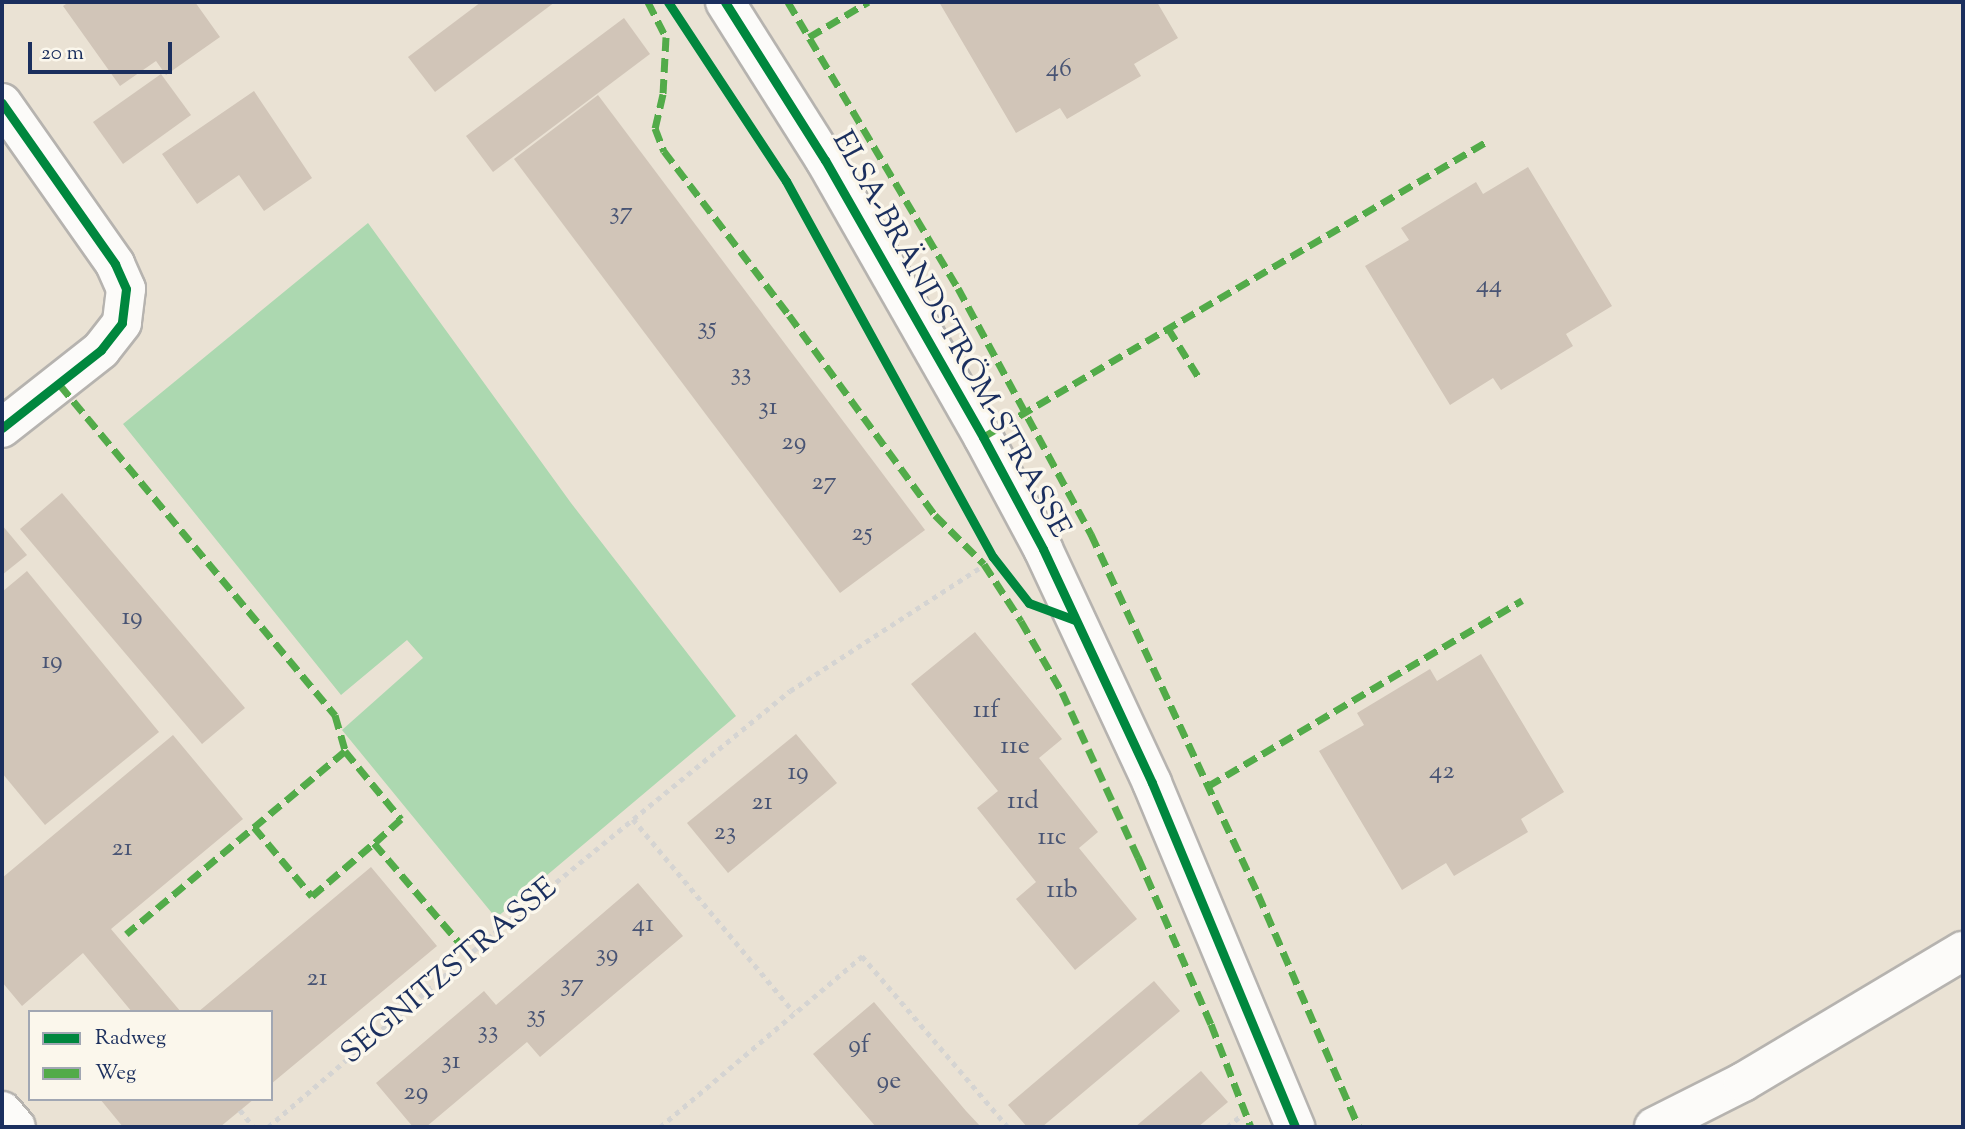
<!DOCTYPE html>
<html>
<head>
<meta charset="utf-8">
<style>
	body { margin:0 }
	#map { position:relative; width:1965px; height:1129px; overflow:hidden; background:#eae2d4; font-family:"Sorts Mill Goudy",serif }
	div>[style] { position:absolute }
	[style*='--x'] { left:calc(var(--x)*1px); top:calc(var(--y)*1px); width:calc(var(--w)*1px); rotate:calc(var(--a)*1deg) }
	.green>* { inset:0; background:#acd8b0 }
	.building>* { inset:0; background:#d1c5b8 }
	.path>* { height:4.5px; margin-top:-2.25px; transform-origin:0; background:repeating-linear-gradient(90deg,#d5d4d2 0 5px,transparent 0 10px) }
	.roads { filter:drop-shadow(2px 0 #b6b3af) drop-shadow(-2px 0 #b6b3af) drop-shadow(0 2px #b6b3af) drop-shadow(0 -2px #b6b3af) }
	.minor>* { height:38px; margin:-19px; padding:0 19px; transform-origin:19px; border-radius:19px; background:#fcfbf9 }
	.quiet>* { height:7px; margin-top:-3.5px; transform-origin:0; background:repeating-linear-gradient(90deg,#52ab49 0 14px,transparent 0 21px) }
	.cycleway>* { height:9px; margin:-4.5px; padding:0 4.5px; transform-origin:4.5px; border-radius:4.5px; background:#00873e }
	span { translate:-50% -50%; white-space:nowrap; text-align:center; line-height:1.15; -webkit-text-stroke:7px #fbf7ec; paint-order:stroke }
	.number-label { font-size:26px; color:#485474 }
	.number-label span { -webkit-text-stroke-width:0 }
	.street-label { font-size:30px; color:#1b2f5e }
	.frame { position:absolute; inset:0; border:4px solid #1b2f5e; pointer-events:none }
	.legend { position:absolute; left:28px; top:1010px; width:245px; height:91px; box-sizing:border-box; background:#fbf7ec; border:2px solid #a1a7b3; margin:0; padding:9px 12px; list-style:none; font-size:21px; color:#1b2f5e }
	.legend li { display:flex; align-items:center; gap:14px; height:35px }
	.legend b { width:35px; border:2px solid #a1a7b3 }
	.scale { position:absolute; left:28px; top:42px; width:144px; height:32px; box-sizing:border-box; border:4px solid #1b2f5e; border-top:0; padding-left:9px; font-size:21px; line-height:24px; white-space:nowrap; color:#1b2f5e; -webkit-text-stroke:5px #fbf7ec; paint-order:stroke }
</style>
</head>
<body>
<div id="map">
	<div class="green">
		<i style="clip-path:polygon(368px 223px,571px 503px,736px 716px,496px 918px,342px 730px,423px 658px,407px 640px,341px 695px,123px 424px)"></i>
	</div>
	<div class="building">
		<i style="clip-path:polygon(69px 2px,195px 2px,220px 37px,166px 75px,156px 61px,120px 86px,63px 6px)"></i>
		<i style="clip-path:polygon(481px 2px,555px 2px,435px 92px,408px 57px)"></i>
		<i style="clip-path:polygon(939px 2px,1157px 2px,1178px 38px,1134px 64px,1141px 76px,1067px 119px,1060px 108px,1016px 133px)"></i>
		<i style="clip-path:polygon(624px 18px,650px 54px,493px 172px,466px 136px)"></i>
		<i style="clip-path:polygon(161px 74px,191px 115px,123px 164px,93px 122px)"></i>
		<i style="clip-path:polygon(254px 91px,312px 178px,264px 211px,239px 175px,197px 204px,162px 154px)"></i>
		<i style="clip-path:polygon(598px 95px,925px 530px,840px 593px,514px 159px)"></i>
		<i style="clip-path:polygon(1528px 167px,1612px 306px,1566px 334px,1573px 346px,1501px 390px,1493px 378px,1450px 405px,1365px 266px,1409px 240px,1401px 228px,1476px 182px,1483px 194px)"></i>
		<i style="clip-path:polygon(62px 493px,245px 708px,202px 744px,20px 529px)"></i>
		<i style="clip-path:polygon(2px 525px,27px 555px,2px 575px)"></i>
		<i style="clip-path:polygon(27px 571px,159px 732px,45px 825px,2px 773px,2px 592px)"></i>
		<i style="clip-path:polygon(975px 632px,1062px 739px,1039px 758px,1098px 832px,1079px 848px,1137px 919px,1075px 970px,1016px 899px,1036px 882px,977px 808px,998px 791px,911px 684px)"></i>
		<i style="clip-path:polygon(1481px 654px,1564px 792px,1521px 819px,1528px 832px,1454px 876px,1446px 863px,1402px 890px,1319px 751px,1364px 725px,1357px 713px,1430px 669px,1437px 681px)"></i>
		<i style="clip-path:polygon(796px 734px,837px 783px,728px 873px,687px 823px)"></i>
		<i style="clip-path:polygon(173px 735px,243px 819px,111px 929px,181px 1012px,132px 1012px,83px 953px,22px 1006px,2px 982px,2px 878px)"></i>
		<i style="clip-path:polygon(371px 867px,437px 946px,271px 1084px,271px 1012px,198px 1012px)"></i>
		<i style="clip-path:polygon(638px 883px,683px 936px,540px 1057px,527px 1042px,426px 1127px,413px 1127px,376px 1083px,484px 991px,496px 1005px)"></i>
		<i style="clip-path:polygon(1154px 981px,1180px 1011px,1042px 1127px,1027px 1127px,1008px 1105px)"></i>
		<i style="clip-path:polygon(874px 1002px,966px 1111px,981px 1127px,876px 1127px,844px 1090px,813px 1054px)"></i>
		<i style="clip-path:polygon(1201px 1071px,1228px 1102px,1198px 1127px,1135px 1127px)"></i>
		<i style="clip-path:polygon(100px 1099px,254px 1099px,220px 1127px,123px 1127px)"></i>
	</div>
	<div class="path">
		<i style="--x:633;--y:819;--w:251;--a:50.2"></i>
		<i style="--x:240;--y:1110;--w:22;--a:51"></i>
		<i style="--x:268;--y:1127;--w:298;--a:-40.6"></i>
		<i style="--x:494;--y:933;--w:382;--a:-39.3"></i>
		<i style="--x:790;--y:691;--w:246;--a:-33"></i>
		<i style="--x:660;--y:1127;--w:265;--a:-40.2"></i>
		<i style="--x:862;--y:956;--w:225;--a:49.5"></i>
		<i style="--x:1227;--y:1127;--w:19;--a:-39"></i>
	</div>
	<div class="roads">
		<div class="minor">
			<i style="--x:725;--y:2;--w:187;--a:57.7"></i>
			<i style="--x:825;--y:160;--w:319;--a:60.3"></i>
			<i style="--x:983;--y:437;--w:127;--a:61.8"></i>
			<i style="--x:1043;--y:549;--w:258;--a:65"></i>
			<i style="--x:1152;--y:783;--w:373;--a:67.4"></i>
			<i style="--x:2;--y:103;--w:197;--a:54.9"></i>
			<i style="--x:115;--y:264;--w:27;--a:66"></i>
			<i style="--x:126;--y:289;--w:34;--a:97"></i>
			<i style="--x:122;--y:323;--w:34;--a:128"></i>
			<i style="--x:101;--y:350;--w:126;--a:141.8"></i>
			<i style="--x:2;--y:1111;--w:21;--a:49"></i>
			<i style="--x:1654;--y:1127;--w:100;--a:-26.8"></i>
			<i style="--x:1743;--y:1082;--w:256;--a:-30.8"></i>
		</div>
	</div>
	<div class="quiet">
		<i style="--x:648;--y:2;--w:39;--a:63"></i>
		<i style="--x:666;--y:37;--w:57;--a:93"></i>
		<i style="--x:663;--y:94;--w:35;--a:103"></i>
		<i style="--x:655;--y:128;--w:25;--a:69"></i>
		<i style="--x:664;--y:151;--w:206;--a:52.7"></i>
		<i style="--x:789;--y:315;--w:248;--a:53.9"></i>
		<i style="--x:935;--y:515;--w:69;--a:45"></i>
		<i style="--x:984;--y:564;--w:68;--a:57"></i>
		<i style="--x:1021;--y:621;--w:82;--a:60"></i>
		<i style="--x:1062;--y:692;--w:182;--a:65.3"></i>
		<i style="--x:1138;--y:857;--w:182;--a:66.4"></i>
		<i style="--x:1211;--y:1024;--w:110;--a:68.8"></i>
		<i style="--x:788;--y:2;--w:333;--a:59.3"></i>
		<i style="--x:958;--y:288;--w:280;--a:61.6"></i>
		<i style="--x:1091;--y:534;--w:397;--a:65.1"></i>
		<i style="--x:1258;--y:894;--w:254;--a:66.6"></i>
		<i style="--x:809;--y:37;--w:69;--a:-30.7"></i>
		<i style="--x:1168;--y:328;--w:62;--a:58.1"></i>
		<i style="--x:60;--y:385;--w:430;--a:50.2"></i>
		<i style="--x:335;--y:715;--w:37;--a:74"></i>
		<i style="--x:345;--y:751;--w:285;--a:140.1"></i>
		<i style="--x:983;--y:437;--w:583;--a:-30.39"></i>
		<i style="--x:345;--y:751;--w:88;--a:50.5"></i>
		<i style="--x:401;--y:819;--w:36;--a:138"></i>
		<i style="--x:374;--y:843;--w:146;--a:49.4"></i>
		<i style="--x:1208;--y:786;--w:365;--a:-30.6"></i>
		<i style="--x:254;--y:827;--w:90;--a:50"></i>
		<i style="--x:312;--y:896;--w:82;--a:-40.5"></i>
	</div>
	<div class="cycleway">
		<i style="--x:668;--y:2;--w:214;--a:56.6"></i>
		<i style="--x:786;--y:181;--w:429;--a:61.2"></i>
		<i style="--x:993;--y:557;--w:58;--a:52"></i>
		<i style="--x:1029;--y:603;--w:49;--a:20.3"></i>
		<i style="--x:725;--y:2;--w:187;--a:57.7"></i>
		<i style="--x:825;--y:160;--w:319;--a:60.3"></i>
		<i style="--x:983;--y:437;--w:127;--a:61.8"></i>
		<i style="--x:1043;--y:549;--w:258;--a:65"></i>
		<i style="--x:1152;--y:783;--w:373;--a:67.4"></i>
		<i style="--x:2;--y:103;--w:197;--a:54.9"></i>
		<i style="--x:115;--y:264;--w:27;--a:66"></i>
		<i style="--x:126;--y:289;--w:34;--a:97"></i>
		<i style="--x:122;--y:323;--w:34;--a:128"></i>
		<i style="--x:101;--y:350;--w:126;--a:141.8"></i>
	</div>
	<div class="number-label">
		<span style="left:1059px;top:70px">46</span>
		<span style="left:621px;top:213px">37</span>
		<span style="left:1489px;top:286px">44</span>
		<span style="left:707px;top:328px">35</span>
		<span style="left:741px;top:374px">33</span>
		<span style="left:768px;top:408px">31</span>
		<span style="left:794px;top:443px">29</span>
		<span style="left:824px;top:483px">27</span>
		<span style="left:862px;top:534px">25</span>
		<span style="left:132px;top:618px">19</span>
		<span style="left:52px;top:662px">19</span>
		<span style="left:986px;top:711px">11f</span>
		<span style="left:1015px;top:747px">11e</span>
		<span style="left:1442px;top:772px">42</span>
		<span style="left:798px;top:773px">19</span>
		<span style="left:1023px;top:802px">11d</span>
		<span style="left:762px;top:803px">21</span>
		<span style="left:725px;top:833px">23</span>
		<span style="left:1052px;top:838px">11c</span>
		<span style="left:122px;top:849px">21</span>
		<span style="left:1062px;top:891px">11b</span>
		<span style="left:643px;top:925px">41</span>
		<span style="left:607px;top:955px">39</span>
		<span style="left:317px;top:979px">21</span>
		<span style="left:572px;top:985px">37</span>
		<span style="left:536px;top:1016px">35</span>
		<span style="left:488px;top:1032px">33</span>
		<span style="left:859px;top:1046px">9f</span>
		<span style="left:451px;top:1062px">31</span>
		<span style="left:889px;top:1082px">9e</span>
		<span style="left:416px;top:1093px">29</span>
	</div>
	<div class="street-label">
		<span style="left:950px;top:335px;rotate:61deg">ELSA-BRÄNDSTRÖM-STRASSE</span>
		<span style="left:450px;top:972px;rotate:-40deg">SEGNITZSTRASSE</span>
	</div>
	<div class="frame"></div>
	<ul class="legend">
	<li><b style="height:9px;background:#00873e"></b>Radweg</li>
	<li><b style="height:9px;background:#52ab49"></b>Weg</li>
	</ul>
	<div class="scale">20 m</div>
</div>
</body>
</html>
